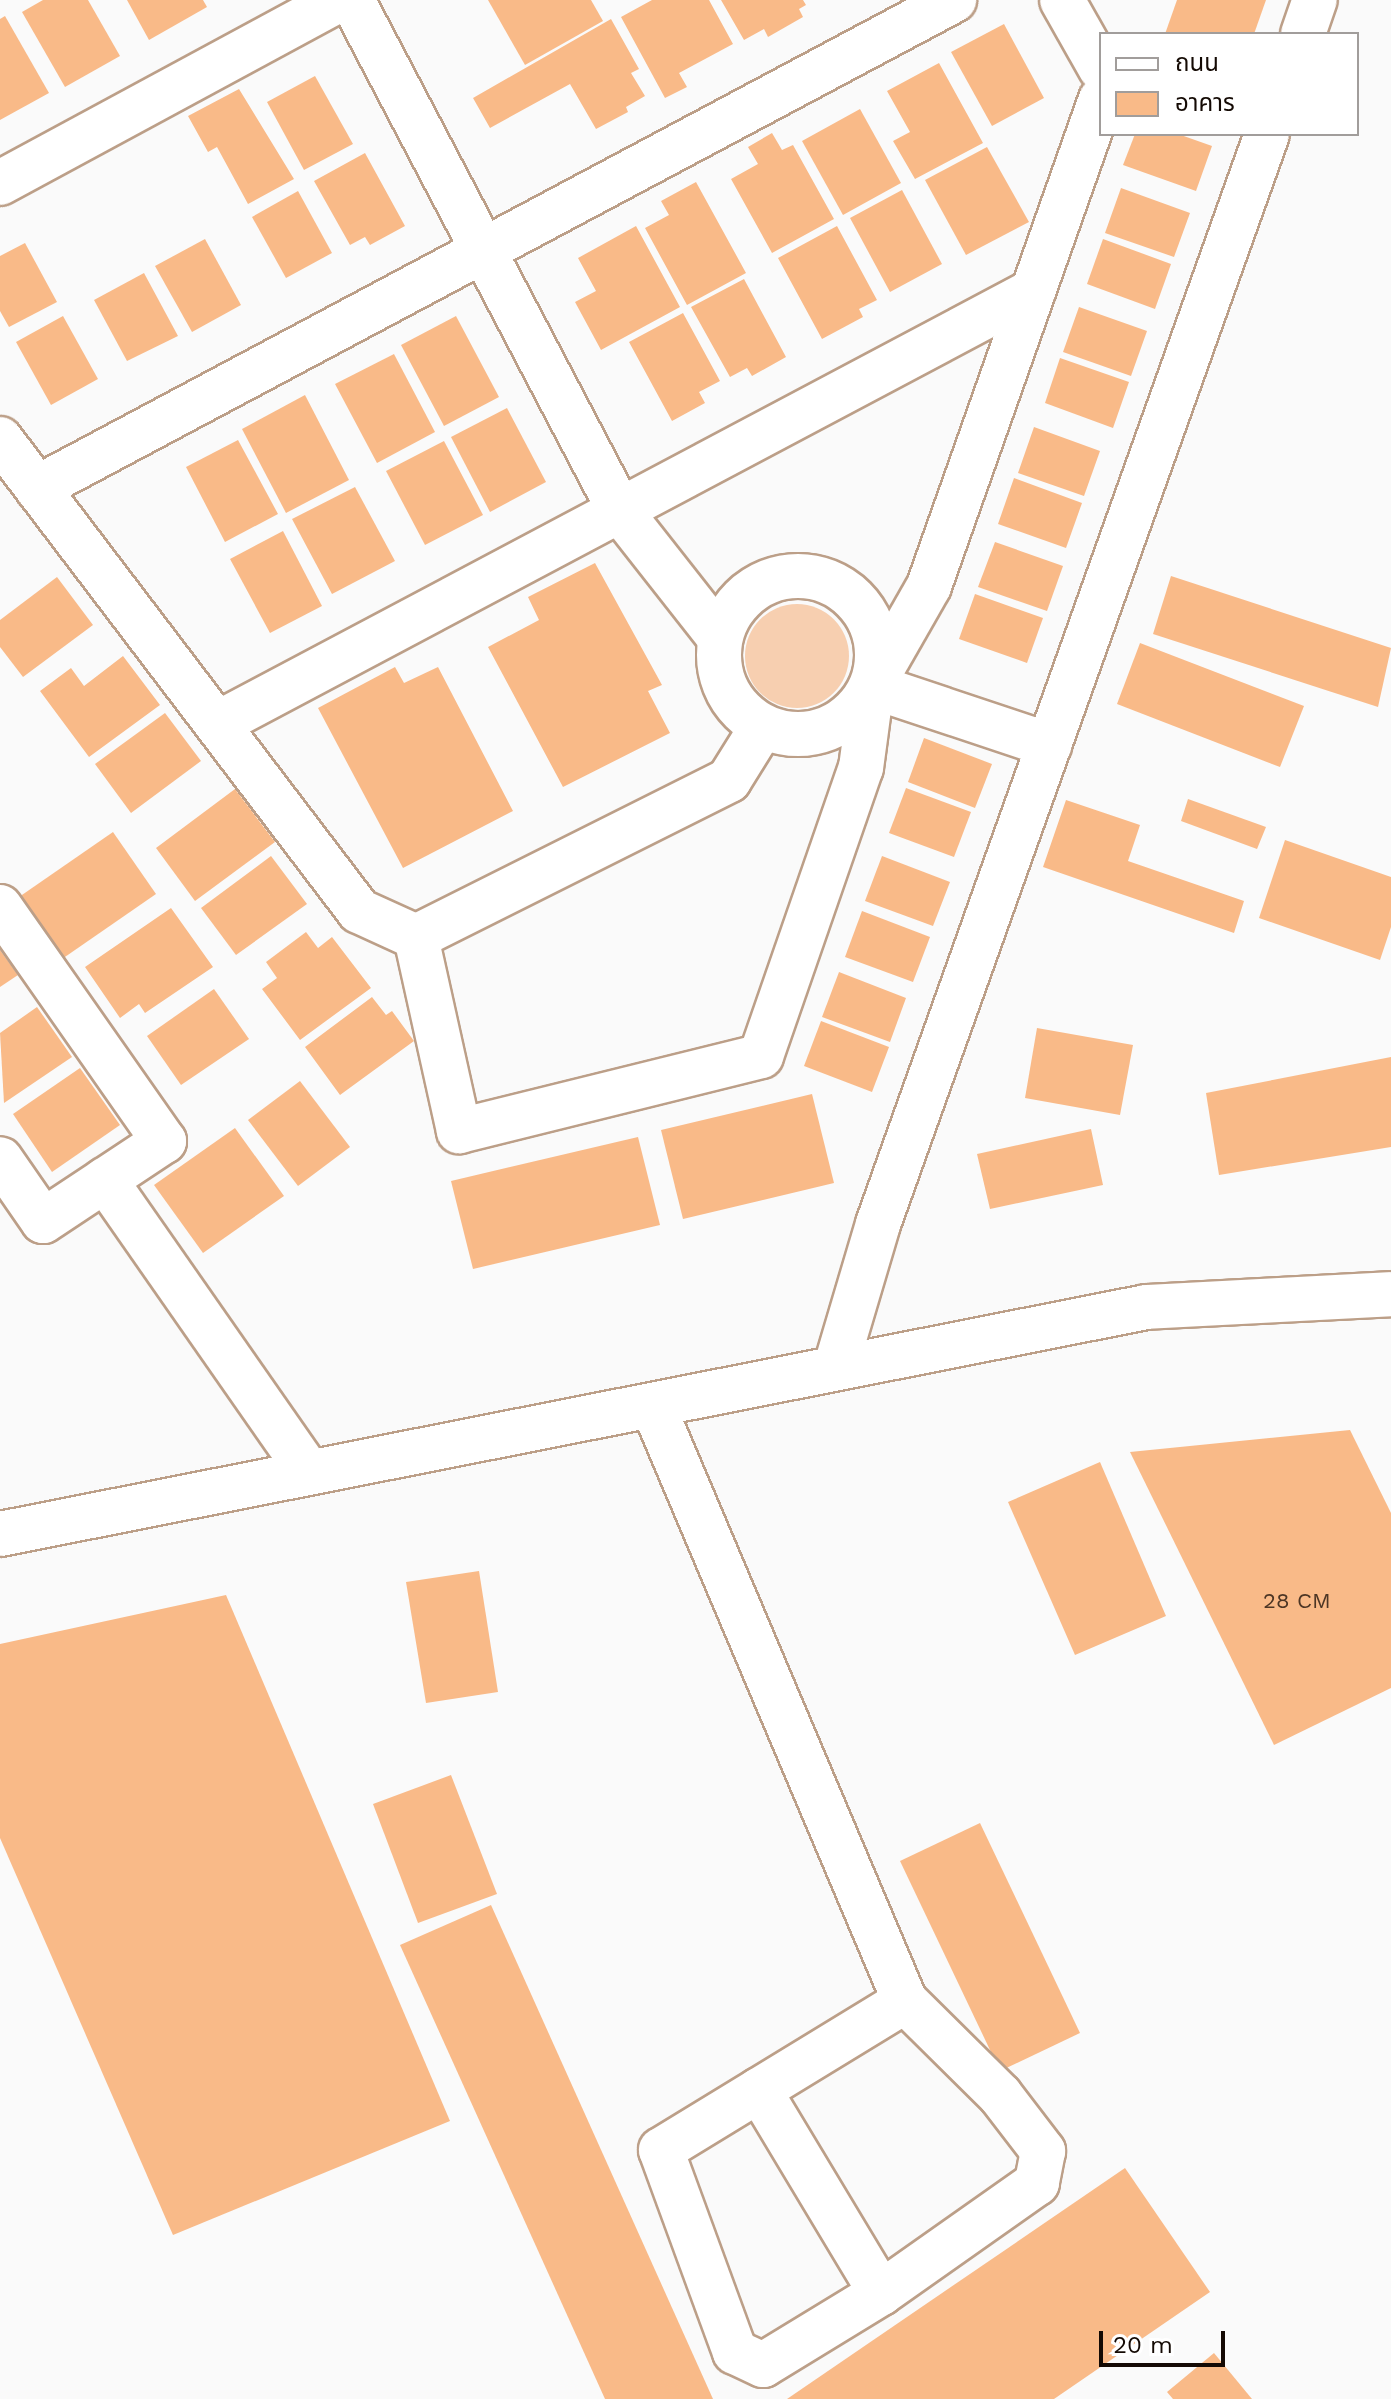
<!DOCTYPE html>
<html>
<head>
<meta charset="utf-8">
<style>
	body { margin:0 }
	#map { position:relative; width:1391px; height:2399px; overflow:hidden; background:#fafafa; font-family:"Work Sans","Noto Sans Thai",sans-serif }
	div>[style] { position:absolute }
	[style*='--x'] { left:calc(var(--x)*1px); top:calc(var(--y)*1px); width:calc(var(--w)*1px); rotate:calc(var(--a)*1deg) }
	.green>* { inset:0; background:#f7cfb0 }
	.round { border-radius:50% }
	.building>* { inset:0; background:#f9ba88 }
	.roads { filter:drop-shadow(2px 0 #bc9f88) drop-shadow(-2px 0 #bc9f88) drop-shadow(0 2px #bc9f88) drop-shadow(0 -2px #bc9f88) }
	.minor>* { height:44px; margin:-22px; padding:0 22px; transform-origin:22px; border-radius:22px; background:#fff }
	.minor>.ring { margin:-22px; padding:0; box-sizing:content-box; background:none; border:44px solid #fff; border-radius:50% }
	.major>* { height:44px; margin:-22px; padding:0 22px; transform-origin:22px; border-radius:22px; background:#fff }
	span { translate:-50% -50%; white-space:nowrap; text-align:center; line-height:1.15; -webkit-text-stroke:6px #fff; paint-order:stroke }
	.number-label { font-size:22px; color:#4d3625 }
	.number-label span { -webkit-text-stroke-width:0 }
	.legend { position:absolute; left:1099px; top:32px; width:260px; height:104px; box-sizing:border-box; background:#fff; border:2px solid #a19d9b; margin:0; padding:10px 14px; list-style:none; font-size:24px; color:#140a04 }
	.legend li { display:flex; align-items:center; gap:16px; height:40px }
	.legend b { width:40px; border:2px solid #a19d9b }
	.scale { position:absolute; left:1099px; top:2331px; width:126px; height:36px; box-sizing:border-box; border:4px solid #140a04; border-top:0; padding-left:10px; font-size:24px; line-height:28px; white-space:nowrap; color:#140a04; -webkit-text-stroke:6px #fff; paint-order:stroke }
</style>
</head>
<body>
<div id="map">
	<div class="green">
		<i class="round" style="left:745px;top:604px;width:104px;height:104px"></i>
	</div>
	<div class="building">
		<i style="clip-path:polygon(43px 0,88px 0,120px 56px,65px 87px,22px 12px)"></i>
		<i style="clip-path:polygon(127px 0,203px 0,207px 7px,149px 40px)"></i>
		<i style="clip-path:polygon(488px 0,591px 0,603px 21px,525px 65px)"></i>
		<i style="clip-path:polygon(652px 0,709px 0,733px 44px,679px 73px,687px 87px,665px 98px,621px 17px)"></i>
		<i style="clip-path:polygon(721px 0,803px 0,806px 5px,799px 9px,803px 17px,768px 37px,764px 29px,744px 40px)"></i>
		<i style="clip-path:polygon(1177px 0,1266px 0,1254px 34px,1165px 34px)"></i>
		<i style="clip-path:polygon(5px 16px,49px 93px,0 120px,0 19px)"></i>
		<i style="clip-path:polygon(611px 19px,639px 69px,631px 73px,645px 96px,626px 107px,628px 112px,596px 129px,570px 84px,490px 128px,473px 98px)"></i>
		<i style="clip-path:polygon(1004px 24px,1044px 98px,992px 126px,951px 52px)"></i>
		<i style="clip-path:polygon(939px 63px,983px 143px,915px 179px,893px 141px,910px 132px,887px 91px)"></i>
		<i style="clip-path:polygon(315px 76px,353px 144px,304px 170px,267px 102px)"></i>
		<i style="clip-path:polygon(239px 89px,294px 179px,248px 204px,217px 147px,208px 152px,188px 116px)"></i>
		<i style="clip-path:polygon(860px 109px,901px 183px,843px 215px,802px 141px)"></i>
		<i style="clip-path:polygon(772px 133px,782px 150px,793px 145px,834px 219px,772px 253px,731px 179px,758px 164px,748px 147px)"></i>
		<i style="clip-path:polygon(1135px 134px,1178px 134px,1212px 146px,1196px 191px,1123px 165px)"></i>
		<i style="clip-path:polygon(987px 147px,1029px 222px,966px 255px,925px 180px)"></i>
		<i style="clip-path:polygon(365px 153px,405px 226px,370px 245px,365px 237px,350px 245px,314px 181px)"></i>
		<i style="clip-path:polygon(696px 182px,746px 273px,687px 305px,645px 228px,669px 215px,661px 201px)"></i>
		<i style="clip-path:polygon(1121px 188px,1190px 213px,1174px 257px,1105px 233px)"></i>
		<i style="clip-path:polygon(902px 190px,942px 264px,890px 292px,850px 218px)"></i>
		<i style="clip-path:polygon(298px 191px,332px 253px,286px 278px,252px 217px)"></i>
		<i style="clip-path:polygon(636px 226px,680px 307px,601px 350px,575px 302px,596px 291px,578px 258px)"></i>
		<i style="clip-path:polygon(837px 226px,877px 300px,859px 309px,863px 317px,822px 339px,778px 258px)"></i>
		<i style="clip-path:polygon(205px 239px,241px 305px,192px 332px,155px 266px)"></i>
		<i style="clip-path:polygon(1103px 239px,1171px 264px,1155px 309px,1087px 284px)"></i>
		<i style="clip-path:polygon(25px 243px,57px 302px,9px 327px,0 311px,0 256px)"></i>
		<i style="clip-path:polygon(144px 273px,178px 336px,127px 361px,94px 300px)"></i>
		<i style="clip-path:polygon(744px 279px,786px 357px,752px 376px,747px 368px,730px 377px,691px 307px)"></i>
		<i style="clip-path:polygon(1079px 307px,1147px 331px,1131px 376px,1063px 352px)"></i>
		<i style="clip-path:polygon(683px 313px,720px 381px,699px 392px,705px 403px,672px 421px,629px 342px)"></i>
		<i style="clip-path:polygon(63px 316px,98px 379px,51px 405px,16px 342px)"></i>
		<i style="clip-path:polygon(456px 316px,499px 397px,444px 426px,401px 345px)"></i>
		<i style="clip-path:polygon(394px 354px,435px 432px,377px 463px,335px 384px)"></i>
		<i style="clip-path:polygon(1060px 358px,1129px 382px,1113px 428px,1045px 403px)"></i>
		<i style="clip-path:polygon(305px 395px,349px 480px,286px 513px,242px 429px)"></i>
		<i style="clip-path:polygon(507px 408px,546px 482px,490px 512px,451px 437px)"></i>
		<i style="clip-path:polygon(1034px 427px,1100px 451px,1084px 496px,1018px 473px)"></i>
		<i style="clip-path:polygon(238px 440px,278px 514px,225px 542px,186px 467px)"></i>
		<i style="clip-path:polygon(444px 441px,483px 515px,425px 545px,386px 471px)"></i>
		<i style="clip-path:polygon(1014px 478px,1082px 503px,1066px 548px,998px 524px)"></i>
		<i style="clip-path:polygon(355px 487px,395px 561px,332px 594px,292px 519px)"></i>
		<i style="clip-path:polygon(283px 531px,322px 606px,270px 633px,230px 559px)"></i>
		<i style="clip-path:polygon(995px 542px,1063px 566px,1047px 611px,978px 587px)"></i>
		<i style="clip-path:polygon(595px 563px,662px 685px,648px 691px,670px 733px,563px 787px,488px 647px,539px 620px,528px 597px)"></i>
		<i style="clip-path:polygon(1171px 576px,1391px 648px,1378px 707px,1153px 634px)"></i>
		<i style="clip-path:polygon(57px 577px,93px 625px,23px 677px,0 647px,0 620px)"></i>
		<i style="clip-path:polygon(975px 594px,1043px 618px,1027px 663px,959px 639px)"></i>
		<i style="clip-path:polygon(1140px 643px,1304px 706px,1280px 767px,1117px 704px)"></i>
		<i style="clip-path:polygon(123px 656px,160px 705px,89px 757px,40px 691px,71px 668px,84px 686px)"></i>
		<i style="clip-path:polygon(395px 667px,404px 683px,438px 667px,513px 811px,403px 868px,318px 708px)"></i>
		<i style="clip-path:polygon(165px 713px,201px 761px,131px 813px,95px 764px)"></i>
		<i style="clip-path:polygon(924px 738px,992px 764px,975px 808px,908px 782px)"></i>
		<i style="clip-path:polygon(906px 788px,971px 812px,954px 857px,889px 833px)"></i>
		<i style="clip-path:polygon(235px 789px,275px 842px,195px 901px,156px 848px)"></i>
		<i style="clip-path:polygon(1188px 799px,1266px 827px,1257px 849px,1181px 821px)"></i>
		<i style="clip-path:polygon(1066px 800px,1140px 825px,1128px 861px,1244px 901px,1234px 933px,1043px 867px)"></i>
		<i style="clip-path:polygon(113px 832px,156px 894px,62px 959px,19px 897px)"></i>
		<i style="clip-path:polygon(1285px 840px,1391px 877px,1391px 927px,1380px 960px,1259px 918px)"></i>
		<i style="clip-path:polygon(271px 856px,307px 904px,236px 955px,201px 908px)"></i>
		<i style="clip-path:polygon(882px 856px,950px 882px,933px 926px,865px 901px)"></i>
		<i style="clip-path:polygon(171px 908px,213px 967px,145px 1013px,139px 1004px,120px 1018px,85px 967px)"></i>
		<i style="clip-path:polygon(862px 911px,930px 937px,913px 982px,845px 957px)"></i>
		<i style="clip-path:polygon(306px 932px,318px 948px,332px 937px,371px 988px,300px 1040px,262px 989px,277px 978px,266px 962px)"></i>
		<i style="clip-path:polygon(0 950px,18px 975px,0 987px)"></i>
		<i style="clip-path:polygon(839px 972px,906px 998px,890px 1042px,822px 1017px)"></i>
		<i style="clip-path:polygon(214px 989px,249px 1039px,181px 1085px,147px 1036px)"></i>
		<i style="clip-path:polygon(372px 997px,386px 1015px,392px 1011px,414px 1041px,340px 1095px,305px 1047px)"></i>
		<i style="clip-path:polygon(37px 1007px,72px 1057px,4px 1103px,0 1033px)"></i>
		<i style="clip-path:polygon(821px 1021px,889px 1047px,872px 1092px,804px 1066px)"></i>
		<i style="clip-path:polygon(1037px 1028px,1133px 1045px,1120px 1115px,1025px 1098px)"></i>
		<i style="clip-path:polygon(1391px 1057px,1391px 1147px,1219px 1175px,1206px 1093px)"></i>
		<i style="clip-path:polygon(80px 1068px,120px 1125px,52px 1172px,13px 1114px)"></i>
		<i style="clip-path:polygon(300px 1081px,350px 1147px,298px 1186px,248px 1120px)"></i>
		<i style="clip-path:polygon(812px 1094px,834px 1183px,683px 1219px,661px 1130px)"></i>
		<i style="clip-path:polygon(235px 1128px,284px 1196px,203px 1253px,154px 1185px)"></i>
		<i style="clip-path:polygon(1091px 1129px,1103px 1185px,990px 1209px,977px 1154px)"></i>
		<i style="clip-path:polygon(638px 1137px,660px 1225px,473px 1269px,451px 1181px)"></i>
		<i style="clip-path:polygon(1350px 1430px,1391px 1513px,1391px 1688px,1274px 1745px,1130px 1452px)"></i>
		<i style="clip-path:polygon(1100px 1462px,1166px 1616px,1075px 1655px,1008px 1502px)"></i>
		<i style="clip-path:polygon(479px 1571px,498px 1692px,426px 1703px,406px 1582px)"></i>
		<i style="clip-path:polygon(226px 1595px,450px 2121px,173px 2235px,0 1838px,0 1644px)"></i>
		<i style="clip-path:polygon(451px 1775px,497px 1894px,418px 1923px,373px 1804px)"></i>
		<i style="clip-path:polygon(980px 1823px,1080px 2033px,1000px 2071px,900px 1861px)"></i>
		<i style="clip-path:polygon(491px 1905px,713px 2399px,605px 2399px,400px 1945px)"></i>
		<i style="clip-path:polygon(1125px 2168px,1210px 2292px,1054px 2399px,787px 2399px)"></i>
		<i style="clip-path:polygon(1214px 2353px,1252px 2399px,1173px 2399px,1167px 2392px)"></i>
	</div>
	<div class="roads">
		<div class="minor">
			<i style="--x:352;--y:0;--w:577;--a:62.32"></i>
			<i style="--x:620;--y:511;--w:160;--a:51.8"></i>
			<i style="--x:1062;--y:0;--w:79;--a:60.5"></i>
			<i style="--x:1303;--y:34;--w:36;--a:-71"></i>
			<i style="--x:0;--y:183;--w:385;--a:-28.4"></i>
			<i style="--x:0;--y:439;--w:593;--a:52.74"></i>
			<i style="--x:359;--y:911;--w:63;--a:24.5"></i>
			<i style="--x:416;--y:937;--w:350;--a:-26.6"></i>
			<i style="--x:729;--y:780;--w:62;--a:-58.1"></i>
			<i style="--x:37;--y:488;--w:1039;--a:-28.02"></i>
			<i class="ring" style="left:719px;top:576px;width:114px;height:114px"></i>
			<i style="--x:872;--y:686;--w:187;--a:18.4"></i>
			<i style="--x:217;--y:724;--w:924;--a:-27.95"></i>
			<i style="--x:0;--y:907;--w:286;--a:55"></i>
			<i style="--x:164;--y:1141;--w:145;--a:146.5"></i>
			<i style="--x:43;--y:1221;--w:75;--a:-124.7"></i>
			<i style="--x:416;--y:937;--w:199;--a:77.5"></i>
			<i style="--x:459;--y:1131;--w:311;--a:-13.9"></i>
			<i style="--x:761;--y:1056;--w:305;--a:-70.9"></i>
			<i style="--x:861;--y:768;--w:83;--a:-82.4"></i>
			<i style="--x:872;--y:686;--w:115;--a:-60.3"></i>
			<i style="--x:929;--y:586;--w:516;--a:-70.55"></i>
			<i style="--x:105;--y:1180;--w:353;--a:55.1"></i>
			<i style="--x:836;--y:1366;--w:148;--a:-73.5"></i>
			<i style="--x:878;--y:1224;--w:1157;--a:-70.36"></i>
			<i style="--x:653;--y:1406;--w:646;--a:67.05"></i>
			<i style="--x:905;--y:2001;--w:134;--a:44.7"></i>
			<i style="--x:1000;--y:2095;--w:71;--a:52.5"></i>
			<i style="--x:1043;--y:2151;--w:33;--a:101"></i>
			<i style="--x:1037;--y:2183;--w:191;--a:144.8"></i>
			<i style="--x:881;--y:2293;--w:138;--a:148.6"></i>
			<i style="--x:763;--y:2365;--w:31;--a:-155"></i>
			<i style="--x:735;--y:2352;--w:215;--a:-110.1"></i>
			<i style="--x:661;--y:2150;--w:286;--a:-31.4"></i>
			<i style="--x:759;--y:2090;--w:237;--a:59"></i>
		</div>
		<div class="major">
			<i style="--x:0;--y:1534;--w:1168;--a:-11.2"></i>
			<i style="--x:1146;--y:1307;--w:245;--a:-3"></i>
		</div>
	</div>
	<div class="number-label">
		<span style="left:1297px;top:1601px">28 CM</span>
	</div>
	<ul class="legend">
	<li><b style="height:10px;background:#fff"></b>ถนน</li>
	<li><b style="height:22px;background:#f9ba88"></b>อาคาร</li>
	</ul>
	<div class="scale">20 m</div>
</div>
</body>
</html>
